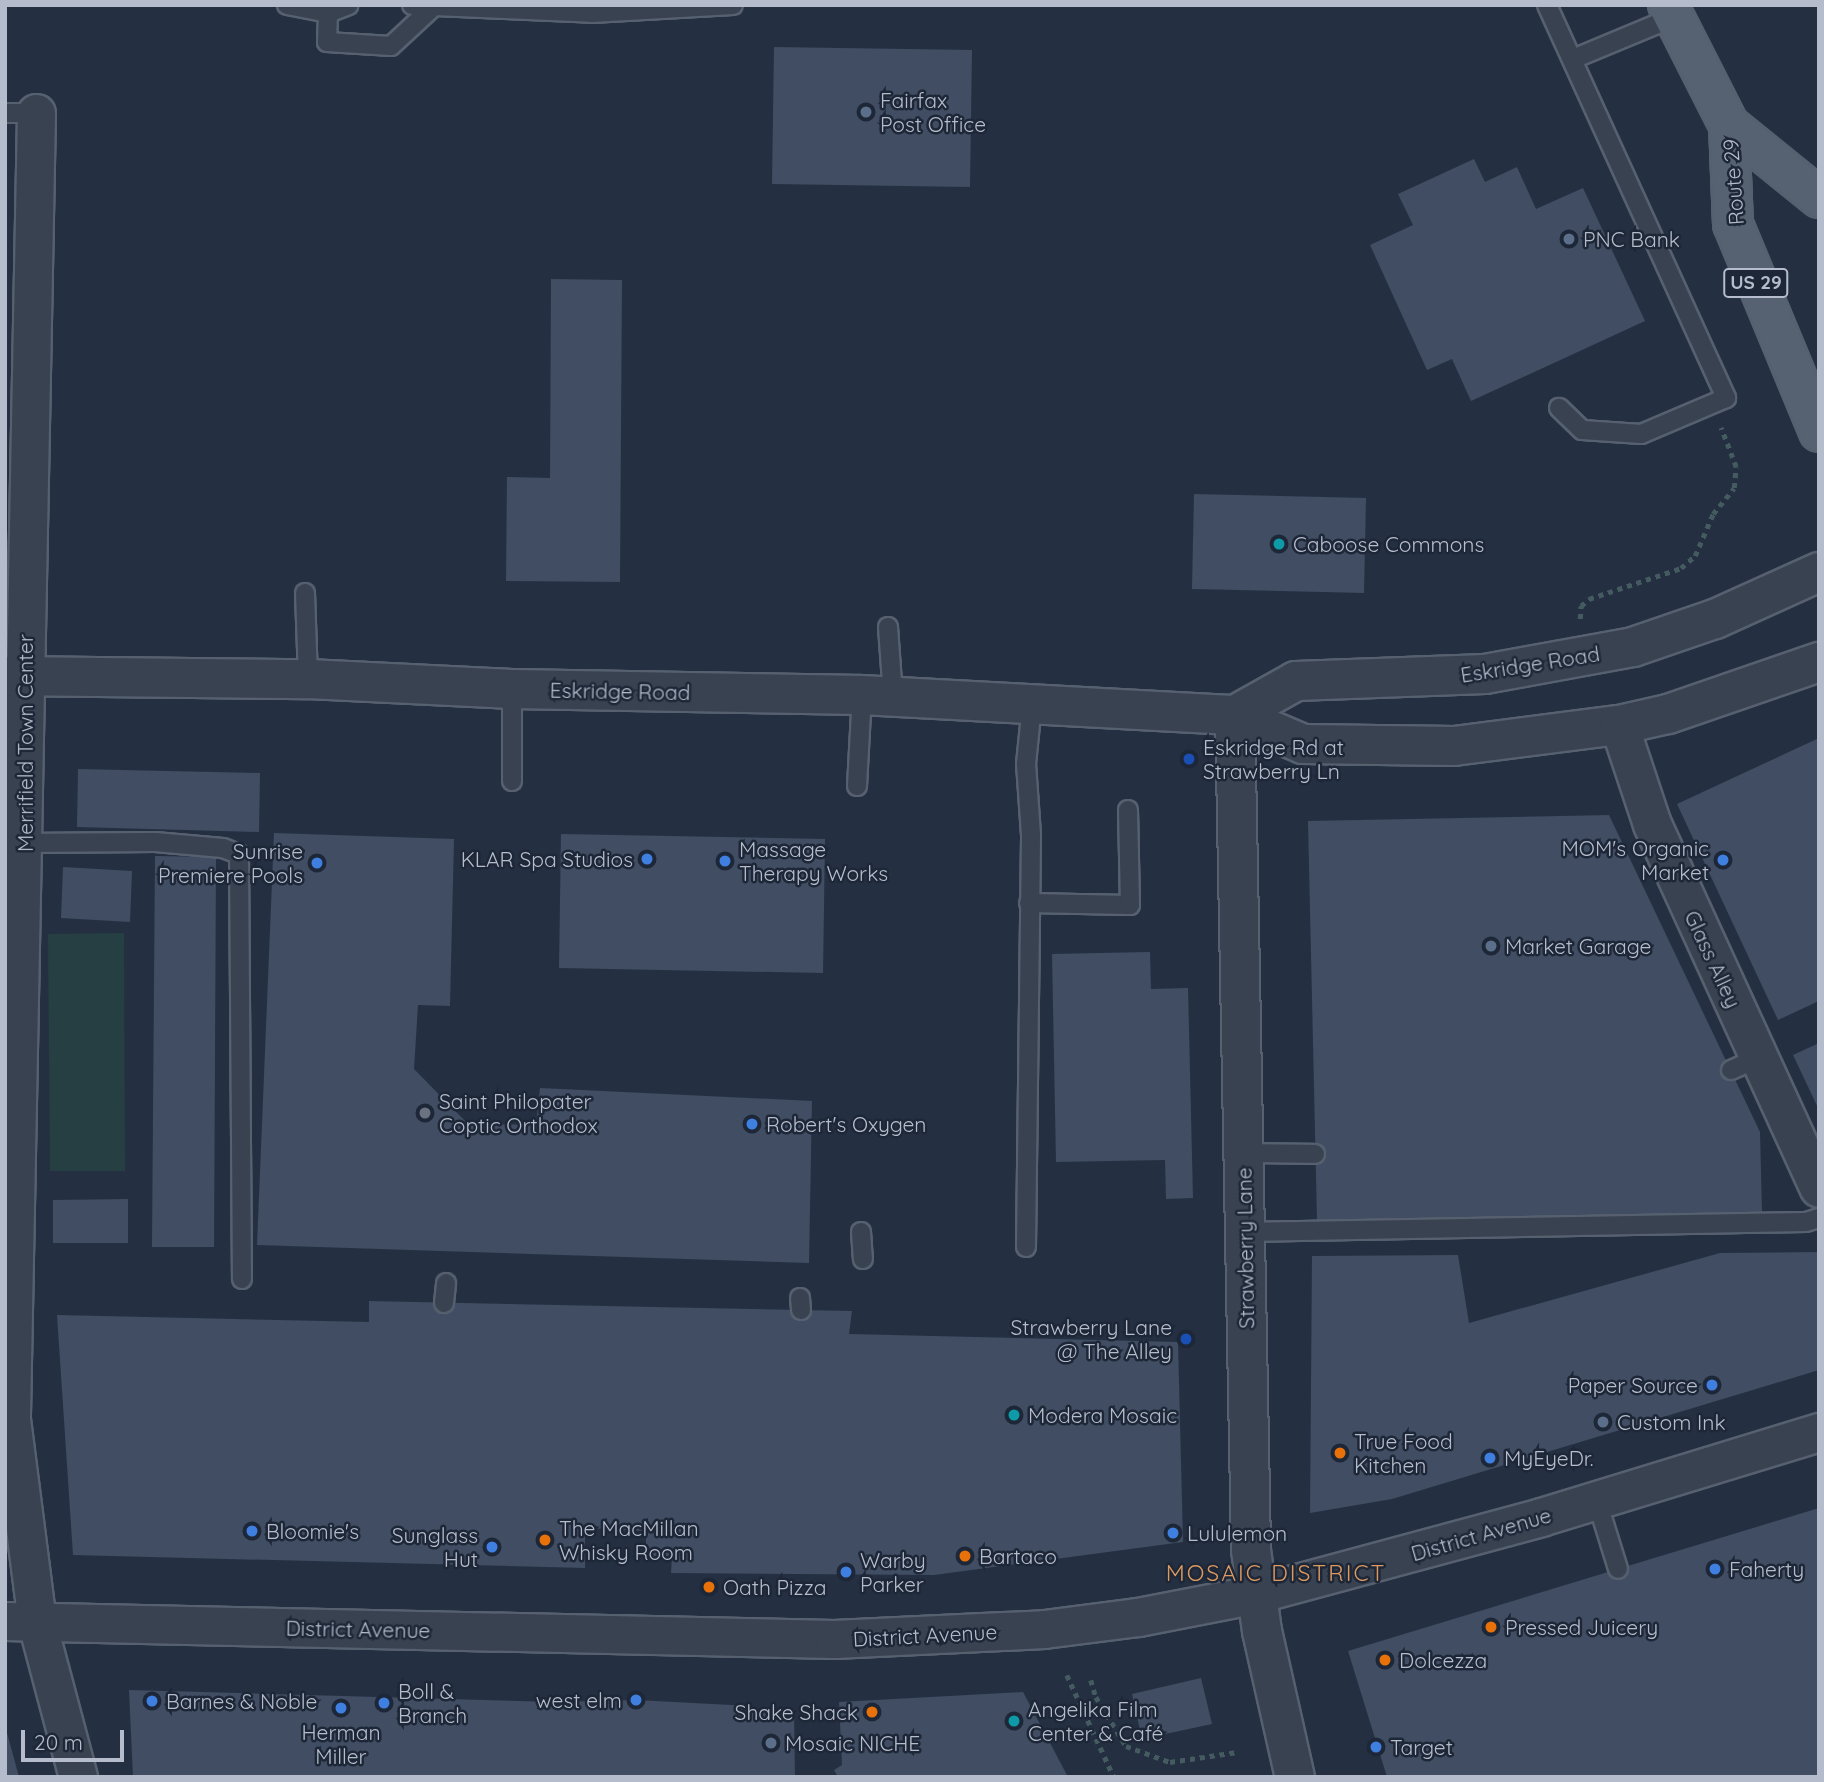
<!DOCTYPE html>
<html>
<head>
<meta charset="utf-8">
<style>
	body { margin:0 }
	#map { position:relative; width:1824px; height:1782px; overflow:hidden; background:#243042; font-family:Quicksand,sans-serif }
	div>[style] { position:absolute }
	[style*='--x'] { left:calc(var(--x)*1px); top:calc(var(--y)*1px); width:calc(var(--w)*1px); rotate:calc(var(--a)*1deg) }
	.green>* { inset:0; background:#263f43 }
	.building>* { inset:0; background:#404d62 }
	.path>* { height:4.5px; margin-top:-2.25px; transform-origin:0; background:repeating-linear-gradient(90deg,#445c5f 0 5px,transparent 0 10px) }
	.roads { filter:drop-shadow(2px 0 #56606f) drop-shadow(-2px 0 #56606f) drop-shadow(0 2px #56606f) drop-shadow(0 -2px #56606f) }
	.service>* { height:18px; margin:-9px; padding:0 9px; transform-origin:9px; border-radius:9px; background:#384251 }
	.minor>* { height:37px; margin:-18.5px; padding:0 18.5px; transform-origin:18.5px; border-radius:18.5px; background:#384251 }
	.tertiary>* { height:38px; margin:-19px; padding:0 19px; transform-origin:19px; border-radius:19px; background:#384251 }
	.primary>* { height:38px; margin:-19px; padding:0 19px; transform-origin:19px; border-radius:19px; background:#566171 }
	.dots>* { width:19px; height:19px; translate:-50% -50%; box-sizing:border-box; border:4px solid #1d2737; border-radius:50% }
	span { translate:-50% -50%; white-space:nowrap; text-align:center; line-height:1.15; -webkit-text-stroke:5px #1d2737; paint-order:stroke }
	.shield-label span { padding:2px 5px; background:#1d2737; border:2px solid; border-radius:5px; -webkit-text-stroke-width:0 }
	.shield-label { font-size:19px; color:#b5bdcc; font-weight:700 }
	.poi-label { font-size:21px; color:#b5bdcc }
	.left { translate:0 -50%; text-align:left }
	.right { translate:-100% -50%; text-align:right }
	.street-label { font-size:21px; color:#b5bdcc }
	.neighbourhood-label { font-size:23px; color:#dc9960; letter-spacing:2px }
	.frame { position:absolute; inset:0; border:7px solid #b5bdcc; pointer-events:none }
	.scale { position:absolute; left:21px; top:1730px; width:103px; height:32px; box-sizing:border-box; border:4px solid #b5bdcc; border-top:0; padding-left:9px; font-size:21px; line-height:24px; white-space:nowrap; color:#b5bdcc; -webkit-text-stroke:5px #1d2737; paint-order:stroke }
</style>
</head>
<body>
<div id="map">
	<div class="green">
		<i style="clip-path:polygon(124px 933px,125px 1171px,50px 1171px,48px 934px)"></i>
	</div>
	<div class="building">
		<i style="clip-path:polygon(774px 47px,972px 50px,970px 187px,772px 184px)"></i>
		<i style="clip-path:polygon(1474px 159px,1485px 182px,1517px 167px,1536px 209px,1583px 188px,1645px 321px,1471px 401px,1452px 359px,1427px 370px,1370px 245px,1413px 225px,1398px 194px)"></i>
		<i style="clip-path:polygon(551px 279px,622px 280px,620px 582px,506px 581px,507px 477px,550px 478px)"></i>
		<i style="clip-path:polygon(1194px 494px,1366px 498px,1364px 593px,1192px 589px)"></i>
		<i style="clip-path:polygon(1819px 738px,1819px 1001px,1778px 1020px,1677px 804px)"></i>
		<i style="clip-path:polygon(78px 769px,260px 773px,259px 832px,77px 827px)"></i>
		<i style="clip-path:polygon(1609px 815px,1760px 1132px,1762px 1212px,1317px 1220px,1308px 821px)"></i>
		<i style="clip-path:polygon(274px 833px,454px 839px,450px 1006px,418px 1005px,414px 1069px,468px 1124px,536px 1125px,540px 1088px,812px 1101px,809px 1263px,257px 1245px)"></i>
		<i style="clip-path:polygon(561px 834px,825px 839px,823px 973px,559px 968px)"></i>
		<i style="clip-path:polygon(155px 856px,216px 857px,214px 1247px,152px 1247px)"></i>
		<i style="clip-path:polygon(63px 867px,132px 871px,130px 922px,61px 918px)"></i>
		<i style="clip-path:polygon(1150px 952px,1151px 989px,1188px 988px,1193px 1198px,1166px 1199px,1165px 1160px,1056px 1162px,1052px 954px)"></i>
		<i style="clip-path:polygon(1819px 1043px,1819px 1110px,1793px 1055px)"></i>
		<i style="clip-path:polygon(128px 1199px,128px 1243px,53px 1243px,53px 1200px)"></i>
		<i style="clip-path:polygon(1819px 1252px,1819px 1370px,1392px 1499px,1310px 1513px,1312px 1256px,1458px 1255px,1469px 1323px,1720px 1253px)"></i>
		<i style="clip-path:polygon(369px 1301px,852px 1311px,849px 1334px,1178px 1342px,1183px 1542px,934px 1575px,671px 1573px,672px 1556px,646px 1556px,646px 1531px,585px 1528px,585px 1568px,73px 1555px,57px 1315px,369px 1322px)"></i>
		<i style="clip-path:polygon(1819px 1508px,1819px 1777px,1387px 1777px,1348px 1651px)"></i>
		<i style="clip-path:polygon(1201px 1678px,1212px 1724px,1142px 1739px,1132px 1694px)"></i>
		<i style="clip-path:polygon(129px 1690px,553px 1702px,636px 1700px,750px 1706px,750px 1710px,794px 1709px,795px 1777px,133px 1777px)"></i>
		<i style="clip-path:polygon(1023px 1692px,1068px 1777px,838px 1777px,834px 1770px,842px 1765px,839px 1702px)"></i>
		<i style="clip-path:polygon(5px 1729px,6px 1729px,19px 1777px,5px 1777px)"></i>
	</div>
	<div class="path">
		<i style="--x:1580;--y:619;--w:13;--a:-86"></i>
		<i style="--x:1581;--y:606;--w:11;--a:-41"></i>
		<i style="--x:1589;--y:599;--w:97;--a:-18.6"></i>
		<i style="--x:1681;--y:568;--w:18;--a:-41"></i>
		<i style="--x:1695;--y:556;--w:46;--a:-66.8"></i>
		<i style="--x:1713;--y:514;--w:33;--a:-51"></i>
		<i style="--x:1734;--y:488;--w:21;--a:-85"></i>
		<i style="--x:1736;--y:467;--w:42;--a:-111"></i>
		<i style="--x:1067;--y:1675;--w:112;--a:65.3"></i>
		<i style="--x:1091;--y:1680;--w:18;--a:74"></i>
		<i style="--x:1096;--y:1697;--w:57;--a:58.5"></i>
		<i style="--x:1126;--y:1746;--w:47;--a:20"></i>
		<i style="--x:1170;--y:1762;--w:68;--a:-8.5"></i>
	</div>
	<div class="roads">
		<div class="service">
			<i style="--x:287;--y:5;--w:42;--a:11"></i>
			<i style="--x:328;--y:13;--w:22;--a:-21"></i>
			<i style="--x:412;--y:5;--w:180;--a:2.5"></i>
			<i style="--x:592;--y:13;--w:141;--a:-3.2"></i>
			<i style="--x:1547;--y:5;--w:432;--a:65.5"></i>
			<i style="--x:1726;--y:398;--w:92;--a:157"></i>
			<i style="--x:1641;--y:434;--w:59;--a:-176.1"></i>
			<i style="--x:1582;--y:430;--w:32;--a:-136"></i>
			<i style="--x:328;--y:13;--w:29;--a:92"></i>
			<i style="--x:327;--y:42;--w:64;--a:3.6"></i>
			<i style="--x:391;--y:46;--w:59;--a:-42.9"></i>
			<i style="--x:1573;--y:59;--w:109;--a:-22.6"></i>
			<i style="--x:5;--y:113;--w:31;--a:0"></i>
			<i style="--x:305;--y:593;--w:86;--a:88"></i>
			<i style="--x:888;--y:627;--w:70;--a:85.9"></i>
			<i style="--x:512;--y:781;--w:92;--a:-90"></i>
			<i style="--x:857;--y:786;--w:91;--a:-86.9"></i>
			<i style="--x:19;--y:843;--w:136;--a:-0.4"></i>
			<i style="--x:155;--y:842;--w:68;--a:5"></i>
			<i style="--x:223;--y:848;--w:17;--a:21"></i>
			<i style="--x:239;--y:854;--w:425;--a:89.6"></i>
			<i style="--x:1029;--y:903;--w:101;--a:1.1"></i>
			<i style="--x:1130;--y:905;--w:95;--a:-91.2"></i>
			<i style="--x:1731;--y:1070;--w:30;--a:-24"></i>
			<i style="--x:1244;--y:1153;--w:71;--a:0.8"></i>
			<i style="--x:861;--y:1232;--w:27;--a:86"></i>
			<i style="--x:1244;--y:1232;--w:562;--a:-1.02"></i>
			<i style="--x:1806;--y:1222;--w:14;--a:-17"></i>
			<i style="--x:1026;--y:1247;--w:412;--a:-89.3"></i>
			<i style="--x:1031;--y:835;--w:71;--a:-94"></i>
			<i style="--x:1026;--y:764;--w:59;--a:-84.2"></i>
			<i style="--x:800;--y:1298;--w:12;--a:85"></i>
			<i style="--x:444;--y:1303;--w:20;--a:-84"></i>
			<i style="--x:1597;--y:1501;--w:71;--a:72.8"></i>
		</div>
		<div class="minor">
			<i style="--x:36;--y:113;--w:1306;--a:91.1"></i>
			<i style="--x:11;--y:1419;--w:206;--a:82.7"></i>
			<i style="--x:37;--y:1623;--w:159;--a:75.1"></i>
			<i style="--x:1619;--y:725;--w:104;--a:71.6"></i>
			<i style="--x:1652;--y:824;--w:400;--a:65.4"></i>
			<i style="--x:5;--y:1621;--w:829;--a:1.24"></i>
			<i style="--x:834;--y:1639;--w:210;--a:-2.7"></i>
			<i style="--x:1044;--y:1629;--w:95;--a:-7.3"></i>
			<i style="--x:1138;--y:1617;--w:120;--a:-11"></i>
			<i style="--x:1256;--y:1594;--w:295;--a:-15.1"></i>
			<i style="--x:1541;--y:1517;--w:291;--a:-17"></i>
		</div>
		<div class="tertiary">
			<i style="--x:5;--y:676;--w:303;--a:0.6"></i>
			<i style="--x:308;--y:679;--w:204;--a:2.8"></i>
			<i style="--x:512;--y:689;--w:350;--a:1"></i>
			<i style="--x:862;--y:695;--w:374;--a:3.1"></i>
			<i style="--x:1235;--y:715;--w:74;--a:23.1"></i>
			<i style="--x:1303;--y:744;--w:151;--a:0.8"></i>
			<i style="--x:1454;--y:746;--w:166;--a:-7.3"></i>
			<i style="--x:1619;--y:725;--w:50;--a:-12.7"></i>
			<i style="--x:1668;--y:714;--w:160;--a:-19"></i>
			<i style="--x:1235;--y:715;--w:835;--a:88.9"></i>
			<i style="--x:1251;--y:1550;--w:82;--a:82.3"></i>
			<i style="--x:1262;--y:1631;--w:150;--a:77.3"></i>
			<i style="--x:1235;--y:715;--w:70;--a:-29.1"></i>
			<i style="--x:1296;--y:681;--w:189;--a:-2.1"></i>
			<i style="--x:1485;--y:674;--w:150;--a:-10.3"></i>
			<i style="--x:1633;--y:647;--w:87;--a:-18.9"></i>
			<i style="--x:1715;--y:619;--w:114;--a:-24.3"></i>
		</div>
		<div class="primary">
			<i style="--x:1668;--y:5;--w:135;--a:63.1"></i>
			<i style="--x:1729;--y:125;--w:116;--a:39"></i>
			<i style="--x:1729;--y:125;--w:99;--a:87.7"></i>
			<i style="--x:1733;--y:224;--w:225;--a:67.5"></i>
		</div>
	</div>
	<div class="dots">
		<i style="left:866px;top:112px;background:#5c6f8a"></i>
		<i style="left:1569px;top:239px;background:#5c6f8a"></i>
		<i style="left:1279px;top:544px;background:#0f9aa8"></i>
		<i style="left:1189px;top:759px;background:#1a4fb4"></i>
		<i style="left:647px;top:859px;background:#3f7fe0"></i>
		<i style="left:1723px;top:860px;background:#3f7fe0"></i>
		<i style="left:725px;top:861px;background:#3f7fe0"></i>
		<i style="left:317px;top:863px;background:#3f7fe0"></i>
		<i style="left:1491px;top:946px;background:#5c6f8a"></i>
		<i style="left:425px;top:1113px;background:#6b7280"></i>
		<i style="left:752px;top:1124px;background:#3f7fe0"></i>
		<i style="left:1186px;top:1339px;background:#1a4fb4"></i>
		<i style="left:1712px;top:1385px;background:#3f7fe0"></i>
		<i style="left:1014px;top:1415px;background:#0f9aa8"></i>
		<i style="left:1603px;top:1422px;background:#5c6f8a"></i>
		<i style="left:1340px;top:1453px;background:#e8710a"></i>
		<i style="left:1490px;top:1458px;background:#3f7fe0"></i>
		<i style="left:252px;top:1531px;background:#3f7fe0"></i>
		<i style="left:1173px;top:1533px;background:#3f7fe0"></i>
		<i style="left:545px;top:1540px;background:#e8710a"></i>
		<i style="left:492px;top:1547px;background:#3f7fe0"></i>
		<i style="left:965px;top:1556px;background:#e8710a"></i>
		<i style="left:1715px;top:1569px;background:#3f7fe0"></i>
		<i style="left:846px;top:1572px;background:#3f7fe0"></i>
		<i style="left:709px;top:1587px;background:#e8710a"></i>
		<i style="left:1491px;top:1627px;background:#e8710a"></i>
		<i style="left:1385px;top:1660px;background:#e8710a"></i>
		<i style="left:636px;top:1700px;background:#3f7fe0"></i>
		<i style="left:152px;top:1701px;background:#3f7fe0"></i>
		<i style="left:384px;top:1703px;background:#3f7fe0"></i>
		<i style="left:341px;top:1708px;background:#3f7fe0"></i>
		<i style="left:872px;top:1712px;background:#e8710a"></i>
		<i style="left:1014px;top:1721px;background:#0f9aa8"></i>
		<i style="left:771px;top:1743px;background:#5c6f8a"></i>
		<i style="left:1376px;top:1747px;background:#3f7fe0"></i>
	</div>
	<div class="shield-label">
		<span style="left:1756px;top:283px">US 29</span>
	</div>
	<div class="poi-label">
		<span class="left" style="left:880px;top:112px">Fairfax<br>Post Office</span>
		<span class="left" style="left:1583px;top:239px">PNC Bank</span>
		<span class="left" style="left:1293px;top:544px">Caboose Commons</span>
		<span class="left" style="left:1203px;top:759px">Eskridge Rd at<br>Strawberry Ln</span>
		<span class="right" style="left:1709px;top:860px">MOM's Organic<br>Market</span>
		<span class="left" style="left:739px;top:861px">Massage<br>Therapy Works</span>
		<span class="right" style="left:303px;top:863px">Sunrise<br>Premiere Pools</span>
		<span class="right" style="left:633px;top:859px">KLAR Spa Studios</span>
		<span class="left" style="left:1505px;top:946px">Market Garage</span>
		<span class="left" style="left:439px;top:1113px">Saint Philopater<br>Coptic Orthodox</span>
		<span class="left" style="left:766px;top:1124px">Robert's Oxygen</span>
		<span class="right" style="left:1172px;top:1339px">Strawberry Lane<br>@ The Alley</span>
		<span class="right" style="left:1698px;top:1385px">Paper Source</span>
		<span class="left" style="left:1028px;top:1415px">Modera Mosaic</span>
		<span class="left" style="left:1617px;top:1422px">Custom Ink</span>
		<span class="left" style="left:1354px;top:1453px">True Food<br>Kitchen</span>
		<span class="left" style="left:1504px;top:1458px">MyEyeDr.</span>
		<span class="left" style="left:559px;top:1540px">The MacMillan<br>Whisky Room</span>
		<span class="left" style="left:266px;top:1531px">Bloomie's</span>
		<span class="left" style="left:1187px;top:1533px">Lululemon</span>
		<span class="right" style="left:478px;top:1547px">Sunglass<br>Hut</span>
		<span class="left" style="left:979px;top:1556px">Bartaco</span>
		<span class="left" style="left:860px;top:1572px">Warby<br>Parker</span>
		<span class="left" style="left:1729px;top:1569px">Faherty</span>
		<span class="left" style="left:723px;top:1587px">Oath Pizza</span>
		<span class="left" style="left:1505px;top:1627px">Pressed Juicery</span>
		<span class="left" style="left:1399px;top:1660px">Dolcezza</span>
		<span class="left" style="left:398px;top:1703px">Boll &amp;<br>Branch</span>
		<span class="right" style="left:622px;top:1700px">west elm</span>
		<span class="left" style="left:166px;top:1701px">Barnes &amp; Noble</span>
		<span class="left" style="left:1028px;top:1721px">Angelika Film<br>Center &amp; Café</span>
		<span class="right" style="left:858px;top:1712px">Shake Shack</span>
		<span style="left:341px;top:1744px">Herman<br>Miller</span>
		<span class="left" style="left:785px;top:1743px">Mosaic NICHE</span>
		<span class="left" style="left:1390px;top:1747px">Target</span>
	</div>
	<div class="street-label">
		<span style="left:1733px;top:182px;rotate:-94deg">Route 29</span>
		<span style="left:1530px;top:664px;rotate:-9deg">Eskridge Road</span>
		<span style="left:620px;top:691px;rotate:1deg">Eskridge Road</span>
		<span style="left:25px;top:743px;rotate:-90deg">Merrifield Town Center</span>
		<span style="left:1713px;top:959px;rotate:65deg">Glass Alley</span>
		<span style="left:1245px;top:1248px;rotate:-91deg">Strawberry Lane</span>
		<span style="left:1481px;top:1534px;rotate:-16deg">District Avenue</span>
		<span style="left:358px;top:1629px;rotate:1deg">District Avenue</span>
		<span style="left:925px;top:1635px;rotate:-3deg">District Avenue</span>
	</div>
	<div class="neighbourhood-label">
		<span style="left:1276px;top:1573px">MOSAIC DISTRICT</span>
	</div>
	<div class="frame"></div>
	<div class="scale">20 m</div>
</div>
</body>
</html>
